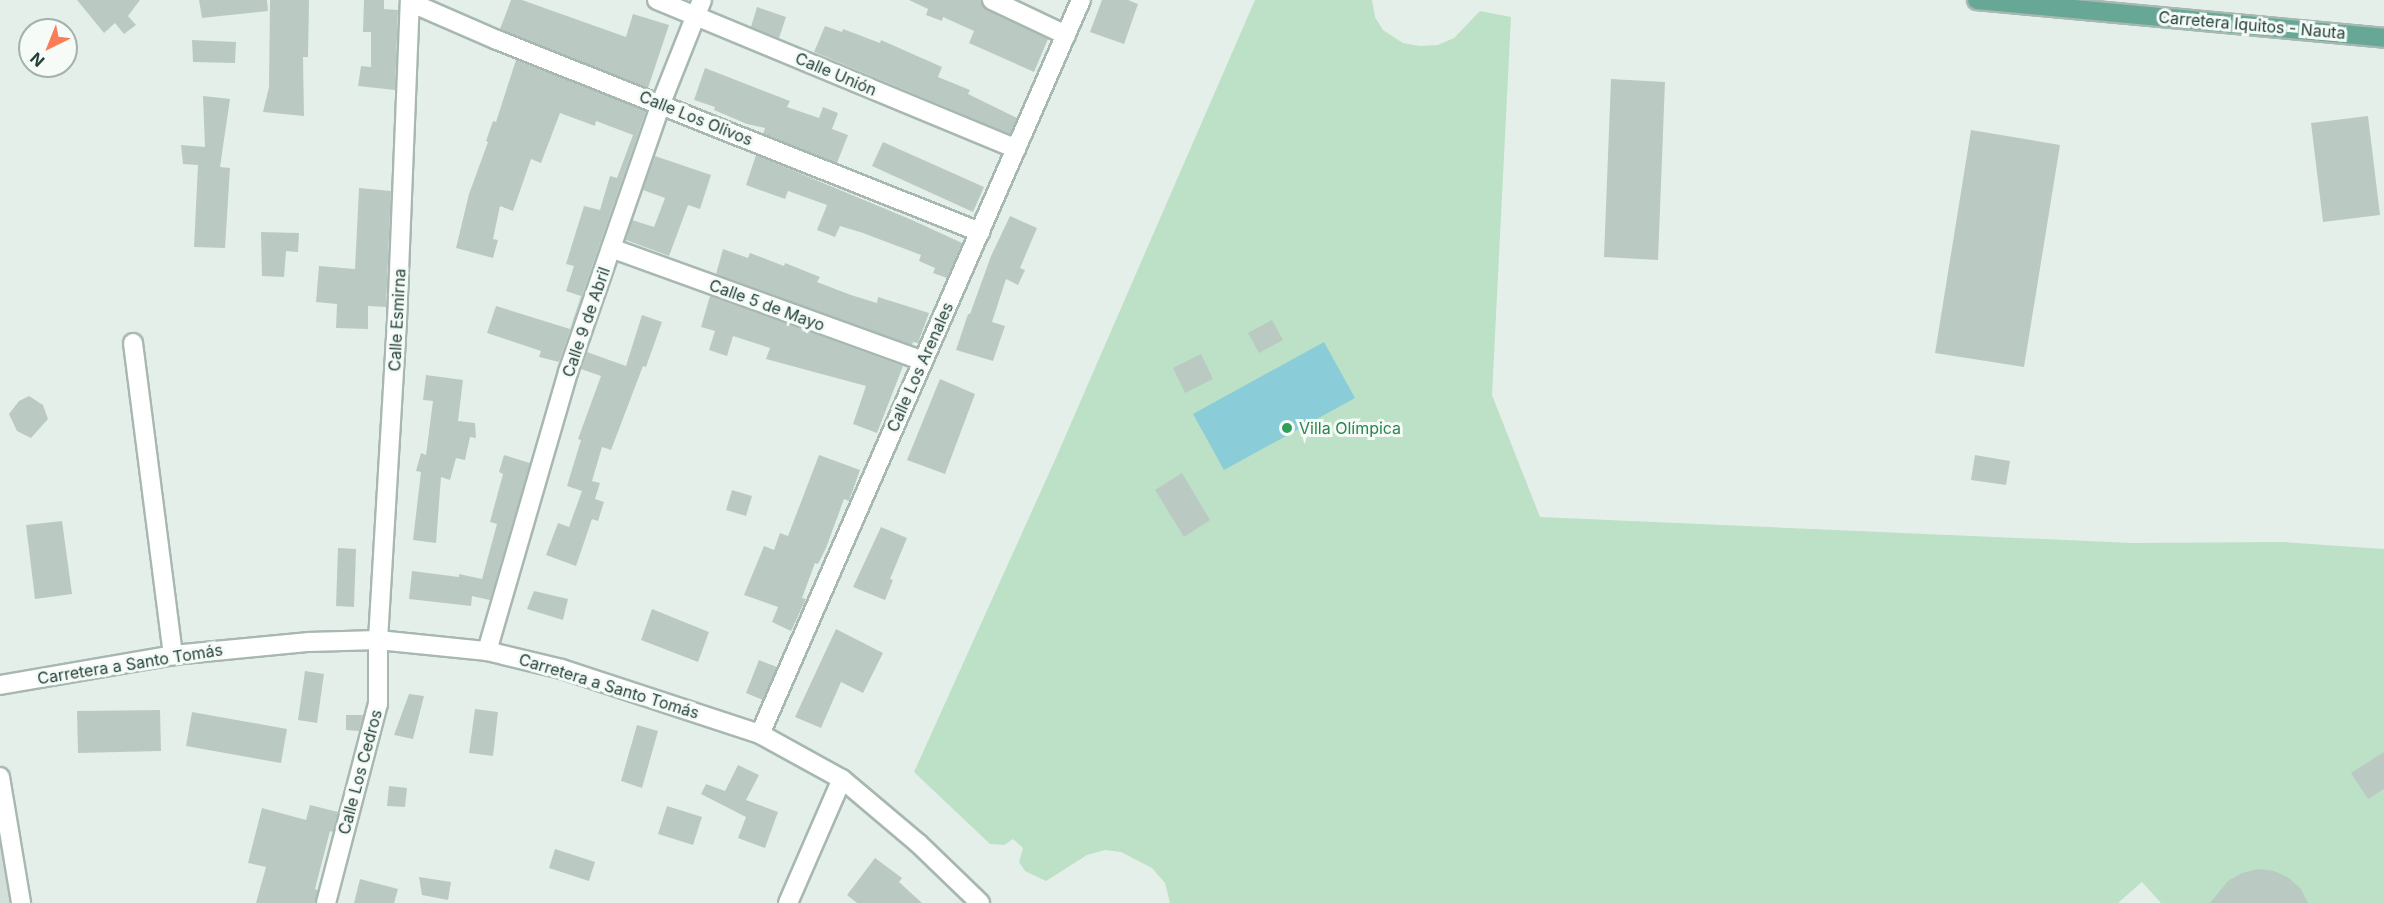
<!DOCTYPE html>
<html>
<head>
<meta charset="utf-8">
<style>
	body { margin:0 }
	#map { position:relative; width:2384px; height:903px; overflow:hidden; background:#e5efea; font-family:Inter,sans-serif }
	div>[style] { position:absolute }
	[style*='--x'] { left:calc(var(--x)*1px); top:calc(var(--y)*1px); width:calc(var(--w)*1px); rotate:calc(var(--a)*1deg) }
	.built>* { inset:0; background:#d3dfd9 }
	.green>* { inset:0; background:#bce1c6 }
	.water>* { inset:0; background:#8accd7 }
	.building>* { inset:0; background:#bacac3 }
	.roads { filter:drop-shadow(2px 0 #a7b8b1) drop-shadow(-2px 0 #a7b8b1) drop-shadow(0 2px #a7b8b1) drop-shadow(0 -2px #a7b8b1) }
	.minor>* { height:18px; margin:-9px; padding:0 9px; transform-origin:9px; border-radius:9px; background:#fff }
	.major>* { height:18px; margin:-9px; padding:0 9px; transform-origin:9px; border-radius:9px; background:#66a796 }
	.dots>* { width:16px; height:16px; translate:-50% -50%; box-sizing:border-box; border:3px solid #f6fbf8; border-radius:50% }
	span { translate:-50% -50%; white-space:nowrap; text-align:center; line-height:1.15; -webkit-text-stroke:6px #f6fbf8; paint-order:stroke }
	.street-label { font-size:16px; color:#224239 }
	.leisure-label { font-size:16px; color:#27864d }
	.left { translate:0 -50%; text-align:left }
	.north { position:absolute; left:18px; top:18px; width:60px; height:60px; box-sizing:border-box; background:#f6fbf8; border:2px solid #a1b1ac; border-radius:50%; rotate:223deg; font-size:16px; font-weight:700; line-height:24px; text-align:center; color:#224239 }
	.north::after { content:''; display:block; margin:auto; width:21px; height:27px; background:#fb7d57; clip-path:polygon(50% 0,100% 100%,50% 72%,0 100%) }
</style>
</head>
<body>
<div id="map">
	<div class="built">
		<i style="clip-path:polygon(0 844px,11px 903px,0 903px)"></i>
	</div>
	<div class="green">
		<i style="clip-path:polygon(1255px 0,1372px 0,1375px 17px,1383px 30px,1403px 43px,1420px 46px,1438px 45px,1454px 38px,1480px 11px,1511px 17px,1492px 395px,1540px 517px,2132px 543px,2283px 542px,2384px 549px,2384px 903px,2161px 903px,2142px 882px,2118px 903px,1170px 903px,1165px 883px,1152px 868px,1121px 852px,1105px 850px,1087px 855px,1046px 881px,1025px 871px,1019px 862px,1023px 848px,1013px 839px,1004px 845px,990px 844px,914px 772px,1055px 460px)"></i>
	</div>
	<div class="water">
		<i style="clip-path:polygon(1324px 342px,1355px 398px,1224px 470px,1193px 414px)"></i>
	</div>
	<div class="building">
		<i style="clip-path:polygon(77px 0,140px 0,128px 16px,136px 25px,124px 34px,115px 23px,104px 33px)"></i>
		<i style="clip-path:polygon(199px 0,267px 0,268px 11px,202px 18px)"></i>
		<i style="clip-path:polygon(270px 0,309px 0,308px 57px,303px 57px,304px 116px,263px 112px,269px 87px)"></i>
		<i style="clip-path:polygon(364px 0,384px 0,384px 9px,398px 10px,395px 90px,358px 86px,361px 66px,371px 67px,371px 32px,363px 32px)"></i>
		<i style="clip-path:polygon(511px 0,522px 0,626px 37px,633px 14px,669px 25px,648px 88px,500px 29px)"></i>
		<i style="clip-path:polygon(909px 0,981px 0,987px 10px,1048px 39px,1034px 72px,969px 43px,974px 31px,943px 17px,942px 21px,926px 15px,928px 9px)"></i>
		<i style="clip-path:polygon(1102px 0,1128px 0,1138px 4px,1124px 44px,1090px 32px)"></i>
		<i style="clip-path:polygon(757px 7px,786px 17px,779px 38px,751px 27px)"></i>
		<i style="clip-path:polygon(825px 26px,842px 32px,843px 29px,880px 43px,881px 40px,942px 67px,938px 77px,970px 90px,968px 94px,1017px 118px,1010px 134px,814px 52px)"></i>
		<i style="clip-path:polygon(192px 40px,236px 42px,235px 63px,193px 62px)"></i>
		<i style="clip-path:polygon(516px 60px,646px 111px,559px 362px,539px 357px,541px 351px,487px 333px,496px 306px,570px 329px,581px 296px,566px 291px,574px 266px,566px 264px,584px 206px,600px 210px,610px 176px,617px 178px,633px 135px,596px 121px,595px 126px,560px 113px,541px 163px,531px 159px,513px 211px,500px 206px,493px 239px,498px 240px,493px 258px,456px 248px,469px 194px,488px 142px,486px 141px,493px 121px,496px 122px)"></i>
		<i style="clip-path:polygon(705px 68px,790px 101px,787px 107px,819px 118px,823px 107px,838px 113px,832px 129px,848px 135px,837px 163px,763px 134px,765px 128px,747px 124px,714px 110px,715px 107px,694px 100px)"></i>
		<i style="clip-path:polygon(1611px 79px,1665px 82px,1658px 260px,1604px 257px)"></i>
		<i style="clip-path:polygon(203px 96px,230px 99px,220px 167px,230px 168px,225px 248px,194px 247px,198px 165px,183px 164px,181px 145px,205px 147px)"></i>
		<i style="clip-path:polygon(2368px 116px,2380px 215px,2323px 222px,2311px 123px)"></i>
		<i style="clip-path:polygon(1971px 130px,2060px 145px,2024px 367px,1935px 353px)"></i>
		<i style="clip-path:polygon(883px 142px,984px 187px,973px 212px,872px 166px)"></i>
		<i style="clip-path:polygon(756px 155px,912px 220px,962px 243px,947px 278px,933px 273px,935px 268px,919px 261px,921px 255px,863px 233px,840px 226px,835px 237px,817px 230px,827px 205px,788px 191px,785px 199px,746px 185px)"></i>
		<i style="clip-path:polygon(655px 156px,711px 175px,700px 209px,688px 205px,669px 256px,626px 240px,632px 220px,654px 227px,665px 198px,643px 190px)"></i>
		<i style="clip-path:polygon(359px 188px,391px 191px,386px 307px,368px 306px,368px 329px,336px 328px,337px 304px,316px 302px,319px 266px,355px 269px)"></i>
		<i style="clip-path:polygon(1010px 216px,1037px 228px,1020px 268px,1025px 270px,1018px 285px,1006px 279px,992px 322px,1005px 326px,993px 361px,956px 350px,968px 314px,970px 314px,991px 256px)"></i>
		<i style="clip-path:polygon(261px 232px,299px 233px,298px 252px,286px 251px,284px 277px,262px 276px)"></i>
		<i style="clip-path:polygon(723px 249px,748px 258px,750px 253px,784px 266px,785px 263px,820px 277px,817px 282px,851px 295px,877px 303px,878px 297px,929px 313px,918px 343px,913px 342px,912px 345px,716px 274px)"></i>
		<i style="clip-path:polygon(710px 296px,903px 366px,877px 433px,853px 424px,866px 386px,766px 359px,770px 348px,733px 336px,727px 356px,709px 350px,715px 331px,701px 327px)"></i>
		<i style="clip-path:polygon(642px 315px,662px 322px,646px 367px,643px 366px,611px 450px,602px 447px,592px 481px,600px 483px,595px 499px,604px 502px,598px 521px,592px 519px,576px 566px,546px 555px,558px 523px,569px 527px,582px 491px,567px 486px,581px 440px,578px 439px,601px 376px,581px 369px,587px 352px,626px 366px)"></i>
		<i style="clip-path:polygon(1272px 320px,1283px 340px,1259px 353px,1248px 333px)"></i>
		<i style="clip-path:polygon(1201px 354px,1213px 379px,1185px 393px,1173px 368px)"></i>
		<i style="clip-path:polygon(426px 375px,463px 380px,458px 421px,475px 423px,476px 438px,470px 437px,465px 460px,456px 458px,450px 480px,441px 477px,436px 543px,413px 540px,421px 472px,416px 471px,421px 453px,426px 455px,433px 401px,423px 400px)"></i>
		<i style="clip-path:polygon(940px 379px,975px 394px,945px 474px,907px 460px)"></i>
		<i style="clip-path:polygon(29px 396px,43px 405px,48px 419px,31px 438px,17px 431px,9px 414px,19px 401px)"></i>
		<i style="clip-path:polygon(504px 455px,530px 463px,490px 600px,472px 596px,471px 606px,409px 599px,412px 571px,459px 577px,459px 574px,482px 579px,497px 524px,490px 522px,503px 474px,499px 472px)"></i>
		<i style="clip-path:polygon(819px 455px,860px 470px,849px 501px,844px 499px,826px 548px,818px 564px,815px 563px,802px 598px,806px 599px,791px 631px,772px 622px,778px 607px,744px 595px,764px 546px,774px 550px,780px 533px,788px 536px)"></i>
		<i style="clip-path:polygon(1975px 455px,2010px 461px,2006px 485px,1971px 480px)"></i>
		<i style="clip-path:polygon(1182px 473px,1210px 520px,1184px 537px,1155px 490px)"></i>
		<i style="clip-path:polygon(732px 490px,752px 496px,746px 516px,726px 510px)"></i>
		<i style="clip-path:polygon(62px 521px,72px 594px,35px 599px,26px 525px)"></i>
		<i style="clip-path:polygon(881px 527px,907px 538px,890px 579px,893px 580px,885px 600px,853px 587px)"></i>
		<i style="clip-path:polygon(338px 548px,356px 549px,354px 607px,336px 606px)"></i>
		<i style="clip-path:polygon(534px 591px,568px 599px,563px 620px,527px 609px)"></i>
		<i style="clip-path:polygon(652px 609px,709px 632px,698px 662px,641px 640px)"></i>
		<i style="clip-path:polygon(836px 629px,883px 653px,863px 693px,841px 682px,821px 728px,795px 717px)"></i>
		<i style="clip-path:polygon(759px 660px,777px 667px,763px 700px,746px 693px)"></i>
		<i style="clip-path:polygon(305px 671px,324px 674px,317px 723px,298px 720px)"></i>
		<i style="clip-path:polygon(409px 694px,424px 696px,413px 739px,394px 735px)"></i>
		<i style="clip-path:polygon(475px 709px,498px 712px,493px 756px,469px 753px)"></i>
		<i style="clip-path:polygon(160px 710px,161px 751px,78px 753px,77px 711px)"></i>
		<i style="clip-path:polygon(192px 712px,287px 729px,281px 763px,186px 746px)"></i>
		<i style="clip-path:polygon(346px 715px,363px 715px,359px 731px,346px 730px)"></i>
		<i style="clip-path:polygon(637px 725px,658px 731px,642px 788px,621px 781px)"></i>
		<i style="clip-path:polygon(2384px 752px,2384px 789px,2368px 799px,2351px 773px)"></i>
		<i style="clip-path:polygon(738px 765px,759px 775px,746px 800px,778px 812px,765px 848px,738px 838px,746px 817px,701px 794px,706px 784px,725px 791px)"></i>
		<i style="clip-path:polygon(389px 786px,407px 788px,405px 807px,387px 806px)"></i>
		<i style="clip-path:polygon(310px 805px,338px 812px,333px 832px,330px 831px,315px 889px,318px 890px,315px 903px,256px 903px,266px 867px,248px 863px,262px 808px,306px 820px)"></i>
		<i style="clip-path:polygon(667px 806px,702px 817px,693px 845px,658px 834px)"></i>
		<i style="clip-path:polygon(555px 849px,595px 862px,589px 881px,549px 868px)"></i>
		<i style="clip-path:polygon(875px 858px,902px 878px,899px 882px,922px 903px,857px 903px,847px 895px)"></i>
		<i style="clip-path:polygon(2258px 869px,2274px 871px,2289px 878px,2301px 889px,2308px 903px,2210px 903px,2228px 881px,2242px 873px)"></i>
		<i style="clip-path:polygon(419px 877px,451px 882px,448px 900px,422px 895px)"></i>
		<i style="clip-path:polygon(360px 879px,398px 889px,394px 903px,354px 903px)"></i>
	</div>
	<div class="roads">
		<div class="minor">
			<i style="--x:657;--y:0;--w:389;--a:22.5"></i>
			<i style="--x:992;--y:0;--w:82;--a:25.3"></i>
			<i style="--x:412;--y:3;--w:93;--a:23.5"></i>
			<i style="--x:497;--y:40;--w:520;--a:21.68"></i>
			<i style="--x:611;--y:248;--w:332;--a:19.9"></i>
			<i style="--x:133;--y:343;--w:315;--a:82.7"></i>
			<i style="--x:487;--y:651;--w:291;--a:-73.8"></i>
			<i style="--x:568;--y:372;--w:285;--a:-70.9"></i>
			<i style="--x:661;--y:103;--w:111;--a:-68.3"></i>
			<i style="--x:0;--y:685;--w:176;--a:-9.8"></i>
			<i style="--x:173;--y:655;--w:137;--a:-5.5"></i>
			<i style="--x:309;--y:642;--w:69;--a:-1.7"></i>
			<i style="--x:378;--y:640;--w:110;--a:5.8"></i>
			<i style="--x:487;--y:651;--w:77;--a:13.5"></i>
			<i style="--x:562;--y:669;--w:208;--a:18.2"></i>
			<i style="--x:760;--y:734;--w:94;--a:28.8"></i>
			<i style="--x:842;--y:779;--w:101;--a:40.2"></i>
			<i style="--x:919;--y:844;--w:85;--a:44"></i>
			<i style="--x:760;--y:734;--w:801;--a:-66.38"></i>
			<i style="--x:0;--y:777;--w:128;--a:80.5"></i>
			<i style="--x:326;--y:903;--w:206;--a:-75.4"></i>
			<i style="--x:378;--y:704;--w:64;--a:-90"></i>
			<i style="--x:378;--y:640;--w:320;--a:-86.6"></i>
			<i style="--x:397;--y:321;--w:321;--a:-87.7"></i>
			<i style="--x:788;--y:903;--w:135;--a:-66.5"></i>
		</div>
		<div class="major">
			<i style="--x:1977;--y:0;--w:409;--a:5.3"></i>
		</div>
	</div>
	<div class="dots">
		<i style="left:1287px;top:428px;background:#2e9e5b"></i>
	</div>
	<div class="street-label">
		<span style="left:2252px;top:25px;rotate:5deg">Carretera Iquitos - Nauta</span>
		<span style="left:836px;top:74px;rotate:23deg">Calle Unión</span>
		<span style="left:696px;top:118px;rotate:22deg">Calle Los Olivos</span>
		<span style="left:767px;top:305px;rotate:20deg">Calle 5 de Mayo</span>
		<span style="left:397px;top:320px;rotate:-87deg">Calle Esmirna</span>
		<span style="left:586px;top:322px;rotate:-71deg">Calle 9 de Abril</span>
		<span style="left:920px;top:367px;rotate:-66deg">Calle Los Arenales</span>
		<span style="left:130px;top:664px;rotate:-9deg">Carretera a Santo Tomás</span>
		<span style="left:609px;top:686px;rotate:17deg">Carretera a Santo Tomás</span>
		<span style="left:360px;top:772px;rotate:-75deg">Calle Los Cedros</span>
	</div>
	<div class="leisure-label">
		<span class="left" style="left:1299px;top:428px">Villa Olímpica</span>
	</div>
	<div class="north">N</div>
</div>
</body>
</html>
